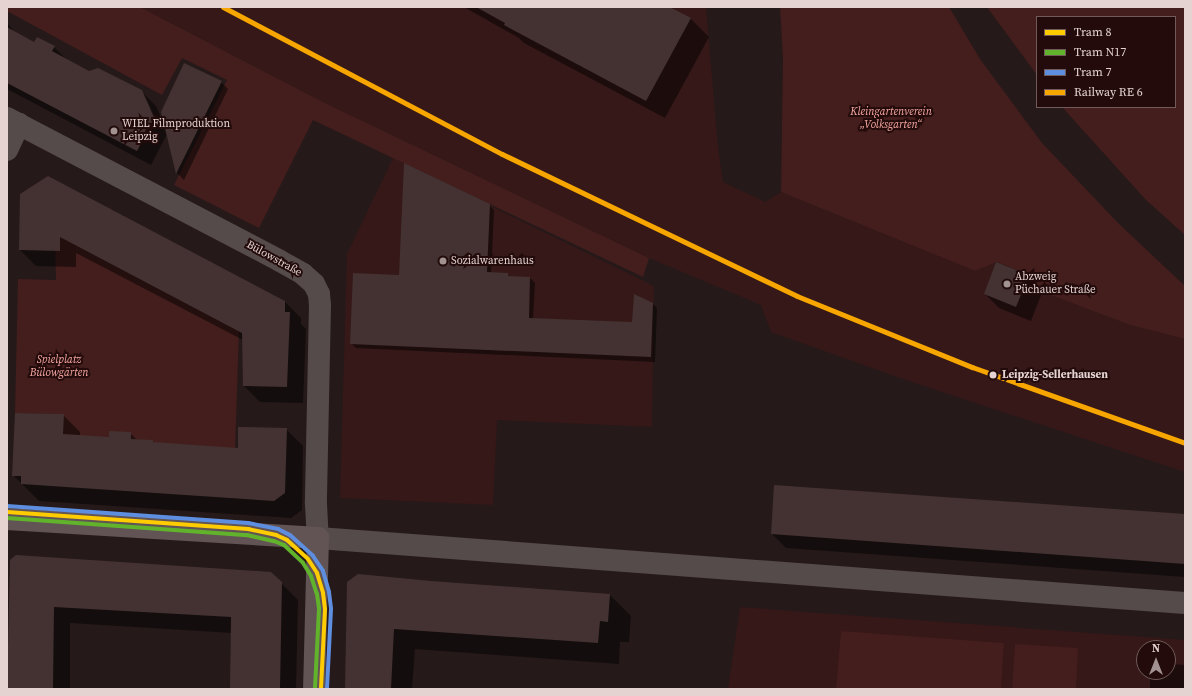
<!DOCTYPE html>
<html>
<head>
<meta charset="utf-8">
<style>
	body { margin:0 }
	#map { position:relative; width:1192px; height:696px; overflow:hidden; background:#261919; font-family:"Source Serif 4",serif }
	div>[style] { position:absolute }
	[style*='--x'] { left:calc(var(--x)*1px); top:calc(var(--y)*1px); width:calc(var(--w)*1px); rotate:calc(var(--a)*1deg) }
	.built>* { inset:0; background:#351817 }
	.green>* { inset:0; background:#441d1d }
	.shadow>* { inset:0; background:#0007 }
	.building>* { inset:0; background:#433231 }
	.minor>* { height:22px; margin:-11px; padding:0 11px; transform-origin:11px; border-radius:11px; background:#564b4b }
	.major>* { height:22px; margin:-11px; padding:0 11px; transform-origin:11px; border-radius:11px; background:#625454 }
	.rail-1>* { height:5px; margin:-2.5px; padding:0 2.5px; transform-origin:2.5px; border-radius:2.5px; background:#f7a600 }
	.tram-1>* { height:4px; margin:-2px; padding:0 2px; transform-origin:2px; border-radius:2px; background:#fc0 }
	.tram-2>* { height:4px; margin:-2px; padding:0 2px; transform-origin:2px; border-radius:2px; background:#62b32c }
	.tram-3>* { height:4px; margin:-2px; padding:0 2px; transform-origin:2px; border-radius:2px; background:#5e8edf }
	.dots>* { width:11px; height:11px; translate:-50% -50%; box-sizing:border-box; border:2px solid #220b0a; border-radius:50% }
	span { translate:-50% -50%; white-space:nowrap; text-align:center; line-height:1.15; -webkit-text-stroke:4px #220b0a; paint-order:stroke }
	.park-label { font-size:11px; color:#f9a9a4; font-style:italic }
	.poi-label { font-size:11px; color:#e4d3d1 }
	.left { translate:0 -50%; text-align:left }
	.street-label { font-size:11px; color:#e4d3d1 }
	.stop-label { font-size:11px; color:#e4d3d1; font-weight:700 }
	.frame { position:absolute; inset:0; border:8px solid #e4d3d1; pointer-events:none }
	.legend { position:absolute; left:1036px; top:16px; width:140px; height:92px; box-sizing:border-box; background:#220b0a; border:1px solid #705b5a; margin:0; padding:5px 7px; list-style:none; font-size:12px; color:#e4d3d1 }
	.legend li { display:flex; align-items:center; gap:8px; height:20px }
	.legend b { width:20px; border:1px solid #705b5a }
	.north { position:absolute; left:1136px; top:640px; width:40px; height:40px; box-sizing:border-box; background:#220b0a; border:1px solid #705b5a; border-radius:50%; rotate:0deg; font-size:11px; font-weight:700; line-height:16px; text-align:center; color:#e4d3d1 }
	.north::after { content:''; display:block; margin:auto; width:14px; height:18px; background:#a29291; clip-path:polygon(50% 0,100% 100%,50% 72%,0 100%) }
</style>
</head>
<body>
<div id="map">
	<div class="built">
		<i style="clip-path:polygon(140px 7px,706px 7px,718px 148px,723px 182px,765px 202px,781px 192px,975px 271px,996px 262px,1029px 275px,1040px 291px,1130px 325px,1185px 339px,1185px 472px,900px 378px,771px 332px,761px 305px,649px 258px,323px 102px)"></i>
		<i style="clip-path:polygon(393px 158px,654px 286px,652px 427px,497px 420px,493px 505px,340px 498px,347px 254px)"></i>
		<i style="clip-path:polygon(evenodd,740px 607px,1185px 640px,1185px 689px,728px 689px,740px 607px,1144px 648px,1168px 648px,1168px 672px,1144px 672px,1144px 648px)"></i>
	</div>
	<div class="green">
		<i style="clip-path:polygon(7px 7px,140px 7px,323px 102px,649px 258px,643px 277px,313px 120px,259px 228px,174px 185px,227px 80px,182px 58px,162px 95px,7px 11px)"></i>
		<i style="clip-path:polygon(780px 7px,949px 7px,980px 59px,1042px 143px,1119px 224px,1185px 286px,1185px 339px,1130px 325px,1040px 291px,1029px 275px,997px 262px,975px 271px,781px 192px,783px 58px)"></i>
		<i style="clip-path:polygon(987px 7px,1185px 7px,1185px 235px,1146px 200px,1062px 107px,1175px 107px,1175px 17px,1037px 17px,1037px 75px)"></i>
		<i style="clip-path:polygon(55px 233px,239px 331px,235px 451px,57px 448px,56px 414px,15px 413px,18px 279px,56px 280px)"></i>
		<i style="clip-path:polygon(841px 631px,1004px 643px,1001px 689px,836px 689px)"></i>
		<i style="clip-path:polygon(1015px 644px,1078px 648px,1076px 689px,1012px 689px)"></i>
	</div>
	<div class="shadow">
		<i style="clip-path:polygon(464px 7px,674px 7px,673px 9px,691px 19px,709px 37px,665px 118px,524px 43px,519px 38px)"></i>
		<i style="clip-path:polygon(evenodd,7px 23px,15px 32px,35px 43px,37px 38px,54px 47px,67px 60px,89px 72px,141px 91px,156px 106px,164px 124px,221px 82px,228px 89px,184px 180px,177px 173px,167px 134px,151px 165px,7px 89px,7px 23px,144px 98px,146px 98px,157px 122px,155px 123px,144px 98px)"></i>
		<i style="clip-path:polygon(21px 194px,284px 301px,301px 318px,301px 324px,306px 329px,303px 403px,260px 402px,244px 386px,243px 340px,76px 253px,76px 267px,36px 266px,20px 250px)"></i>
		<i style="clip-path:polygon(489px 205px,494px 210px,491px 274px,507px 274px,510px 277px,530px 278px,535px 283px,533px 319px,633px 323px,652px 303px,657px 308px,655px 362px,356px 348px,351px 343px,400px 276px)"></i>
		<i style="clip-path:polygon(997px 263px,1029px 276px,1043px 290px,1031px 321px,999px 308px,985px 294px)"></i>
		<i style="clip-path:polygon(63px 415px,80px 432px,80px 436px,110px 438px,130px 433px,137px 440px,153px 441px,155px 443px,239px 449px,286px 429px,303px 446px,302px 510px,291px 518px,39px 501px,13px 475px)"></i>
		<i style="clip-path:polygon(1185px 515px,1185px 577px,786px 548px,772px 534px)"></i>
		<i style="clip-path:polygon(17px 556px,281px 583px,298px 600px,296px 689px,231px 689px,232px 633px,70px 623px,70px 689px,8px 689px)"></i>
		<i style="clip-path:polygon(431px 582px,610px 595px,631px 616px,629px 642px,620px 642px,619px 664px,415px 649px,412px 689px,347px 689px)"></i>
		<i style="clip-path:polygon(1168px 664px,1185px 665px,1185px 689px,1150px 689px,1150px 672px,1168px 672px)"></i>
	</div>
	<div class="building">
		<i style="clip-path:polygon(476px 7px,670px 7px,691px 18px,646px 101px,504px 25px,505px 23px)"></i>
		<i style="clip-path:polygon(7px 27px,34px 42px,37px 37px,55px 46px,52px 51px,89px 71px,98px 68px,142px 90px,154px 118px,137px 151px,7px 83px)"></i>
		<i style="clip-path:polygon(184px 63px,222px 81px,176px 174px,161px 112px)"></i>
		<i style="clip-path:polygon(404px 163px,490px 204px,487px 272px,508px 273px,508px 276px,530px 277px,529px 318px,632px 322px,634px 294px,653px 303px,651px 357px,350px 344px,353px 273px,399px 275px)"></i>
		<i style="clip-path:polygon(48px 176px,285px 301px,285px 312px,290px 312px,287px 387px,243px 386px,242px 333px,60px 237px,60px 251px,19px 250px,20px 194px)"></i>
		<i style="clip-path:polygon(996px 262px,1029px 275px,1016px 307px,984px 294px)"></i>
		<i style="clip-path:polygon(15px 413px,64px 414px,63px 434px,109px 437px,109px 431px,131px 432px,131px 439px,153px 440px,153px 442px,238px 448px,238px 427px,287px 428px,285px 493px,274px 501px,21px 484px,21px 476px,12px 476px)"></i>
		<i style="clip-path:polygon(774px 485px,1185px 514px,1185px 564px,771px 534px)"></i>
		<i style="clip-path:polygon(16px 555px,271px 572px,282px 582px,280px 689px,230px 689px,231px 617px,54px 607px,53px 689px,7px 689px,10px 560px)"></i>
		<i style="clip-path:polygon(358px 574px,431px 581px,610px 594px,608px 622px,600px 621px,598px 643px,394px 629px,391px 689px,345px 689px,347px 582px)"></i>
	</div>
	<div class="minor">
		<i style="--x:7;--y:118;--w:308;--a:27.6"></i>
		<i style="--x:280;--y:261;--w:26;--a:29"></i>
		<i style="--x:303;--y:274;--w:15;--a:42"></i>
		<i style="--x:314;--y:284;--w:11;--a:63"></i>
		<i style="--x:319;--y:294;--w:11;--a:85"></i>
		<i style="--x:320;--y:305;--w:199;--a:91.2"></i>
		<i style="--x:316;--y:504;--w:34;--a:87"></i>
		<i style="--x:318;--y:538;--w:869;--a:4.29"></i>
		<i style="--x:7;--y:150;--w:29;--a:-65"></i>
	</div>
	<div class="major">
		<i style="--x:7;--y:519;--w:312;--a:3.5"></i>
		<i style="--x:318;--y:538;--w:151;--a:91.5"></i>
	</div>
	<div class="rail-1">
		<i style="--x:223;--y:7;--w:315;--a:27.8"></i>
		<i style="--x:502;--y:154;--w:327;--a:25.7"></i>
		<i style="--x:797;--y:296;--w:189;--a:22.1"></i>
		<i style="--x:972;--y:367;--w:226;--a:19.6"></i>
	</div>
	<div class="tram-1">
		<i style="--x:7;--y:512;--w:242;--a:4"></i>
		<i style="--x:248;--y:529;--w:29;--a:12"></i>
		<i style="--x:276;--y:535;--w:12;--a:24"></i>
		<i style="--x:287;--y:540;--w:28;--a:42"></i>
		<i style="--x:308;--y:559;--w:17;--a:57"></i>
		<i style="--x:317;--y:573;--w:21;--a:73"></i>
		<i style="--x:323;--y:593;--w:16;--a:83"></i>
		<i style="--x:325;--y:609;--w:80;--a:92.9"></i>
	</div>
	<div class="tram-2">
		<i style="--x:7;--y:518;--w:241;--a:4.1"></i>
		<i style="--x:247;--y:535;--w:28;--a:13"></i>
		<i style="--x:274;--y:541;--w:11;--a:22"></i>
		<i style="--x:284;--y:545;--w:26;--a:43"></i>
		<i style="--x:303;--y:563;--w:15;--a:58"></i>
		<i style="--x:311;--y:576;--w:19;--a:72"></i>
		<i style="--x:317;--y:594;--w:15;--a:82"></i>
		<i style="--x:319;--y:609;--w:80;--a:92.9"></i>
	</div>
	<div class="tram-3">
		<i style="--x:7;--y:506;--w:242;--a:4"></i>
		<i style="--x:248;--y:523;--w:31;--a:11"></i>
		<i style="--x:278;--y:529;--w:13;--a:27"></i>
		<i style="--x:290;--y:535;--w:31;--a:42"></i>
		<i style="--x:313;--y:556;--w:18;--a:56"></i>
		<i style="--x:323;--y:571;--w:22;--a:74"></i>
		<i style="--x:329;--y:592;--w:17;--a:83"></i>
		<i style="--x:331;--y:609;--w:80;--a:92.9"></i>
	</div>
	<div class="dots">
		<i style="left:114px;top:131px;background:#a29291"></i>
		<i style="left:443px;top:261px;background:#a29291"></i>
		<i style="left:1007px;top:284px;background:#a29291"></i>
		<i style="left:993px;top:375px;background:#e4d3d1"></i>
	</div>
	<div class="park-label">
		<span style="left:891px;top:119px">Kleingartenverein<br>„Volksgarten“</span>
		<span style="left:59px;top:367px">Spielplatz<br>Bülowgärten</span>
	</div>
	<div class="poi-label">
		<span class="left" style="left:122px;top:131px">WIEL Filmproduktion<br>Leipzig</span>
		<span class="left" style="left:451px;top:261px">Sozialwarenhaus</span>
		<span class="left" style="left:1015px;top:284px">Abzweig<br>Püchauer Straße</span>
	</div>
	<div class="street-label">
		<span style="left:274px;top:259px;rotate:29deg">Bülowstraße</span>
	</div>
	<div class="stop-label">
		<span class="left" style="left:1002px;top:375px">Leipzig-Sellerhausen</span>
	</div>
	<div class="frame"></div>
	<ul class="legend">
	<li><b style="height:5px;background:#fc0"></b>Tram 8</li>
	<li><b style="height:5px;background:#62b32c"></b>Tram N17</li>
	<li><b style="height:5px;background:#5e8edf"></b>Tram 7</li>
	<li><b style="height:5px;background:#f7a600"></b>Railway RE 6</li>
	</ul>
	<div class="north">N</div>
</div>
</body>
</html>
